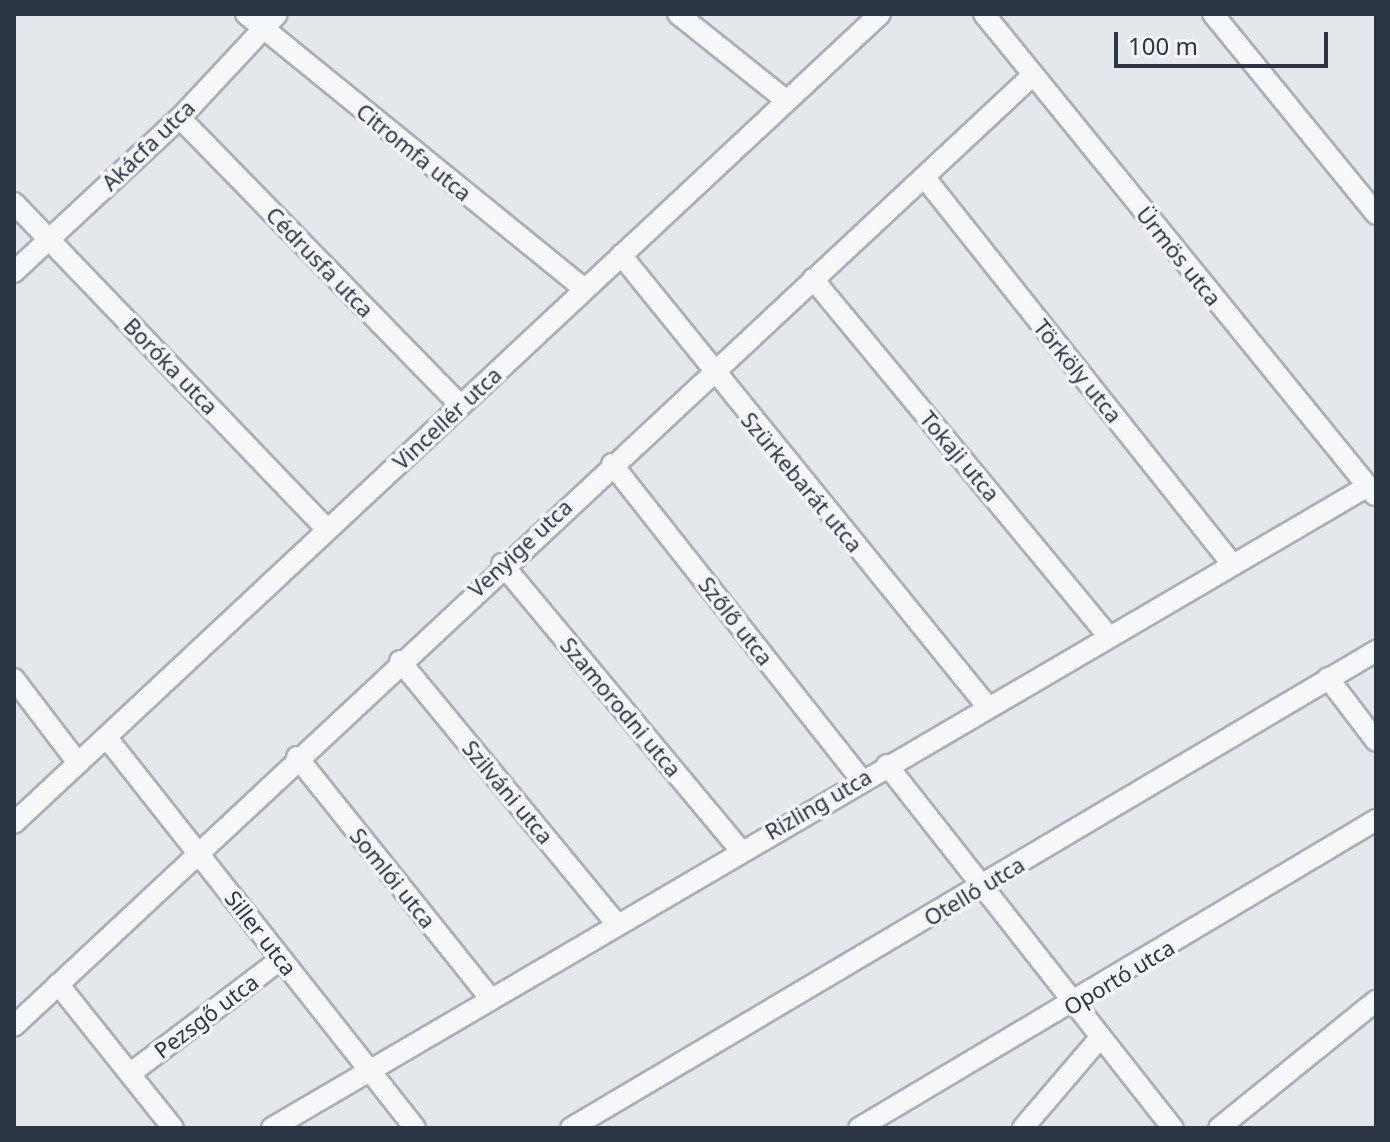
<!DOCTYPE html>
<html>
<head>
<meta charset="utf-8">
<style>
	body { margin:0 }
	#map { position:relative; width:1390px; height:1142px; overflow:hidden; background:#e4e7ec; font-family:"Noto Sans",sans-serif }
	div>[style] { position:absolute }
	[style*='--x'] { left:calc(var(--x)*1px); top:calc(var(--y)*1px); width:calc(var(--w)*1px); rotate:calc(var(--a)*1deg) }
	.roads { filter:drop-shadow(2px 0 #a9aeb7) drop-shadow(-2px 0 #a9aeb7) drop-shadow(0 2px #a9aeb7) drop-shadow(0 -2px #a9aeb7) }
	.minor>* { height:20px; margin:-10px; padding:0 10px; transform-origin:10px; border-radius:10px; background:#f7f8fa }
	span { translate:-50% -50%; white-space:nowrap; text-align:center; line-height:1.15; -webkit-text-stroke:7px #f4f6f9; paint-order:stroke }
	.street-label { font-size:22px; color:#2b3445 }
	.frame { position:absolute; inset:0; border:16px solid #2b3445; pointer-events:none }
	.scale { position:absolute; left:1114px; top:32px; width:214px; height:36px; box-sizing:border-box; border:4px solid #2b3445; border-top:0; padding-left:10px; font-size:24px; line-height:28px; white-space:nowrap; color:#2b3445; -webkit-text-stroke:6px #f4f6f9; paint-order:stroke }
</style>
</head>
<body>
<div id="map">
	<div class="roads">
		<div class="minor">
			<i style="--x:246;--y:14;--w:434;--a:39.1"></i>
			<i style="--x:678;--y:14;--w:139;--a:38.6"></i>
			<i style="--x:984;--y:14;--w:620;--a:50.89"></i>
			<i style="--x:1213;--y:14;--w:258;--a:50.8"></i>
			<i style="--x:180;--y:118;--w:402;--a:45.7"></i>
			<i style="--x:925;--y:178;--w:492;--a:51.5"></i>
			<i style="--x:14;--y:203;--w:452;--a:46.2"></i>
			<i style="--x:621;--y:255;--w:581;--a:50.94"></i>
			<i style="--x:14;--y:272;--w:226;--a:-42.9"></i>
			<i style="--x:180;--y:118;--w:142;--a:-47"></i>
			<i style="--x:813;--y:279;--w:461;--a:50.4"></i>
			<i style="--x:612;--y:464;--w:400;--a:51.7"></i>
			<i style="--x:502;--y:564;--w:372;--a:50.2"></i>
			<i style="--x:400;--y:661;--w:340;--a:50.5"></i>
			<i style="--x:1328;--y:678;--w:79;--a:52.7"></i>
			<i style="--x:14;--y:679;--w:106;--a:52.7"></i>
			<i style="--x:107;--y:738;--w:497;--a:51.7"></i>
			<i style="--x:297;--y:757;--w:309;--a:51.3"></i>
			<i style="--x:887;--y:765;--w:462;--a:51.8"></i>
			<i style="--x:14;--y:823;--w:1185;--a:-43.05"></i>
			<i style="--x:58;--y:984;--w:184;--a:51.4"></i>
			<i style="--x:14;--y:1026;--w:1392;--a:-43.02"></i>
			<i style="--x:131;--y:1073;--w:188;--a:-37.2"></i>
			<i style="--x:272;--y:1128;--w:1270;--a:-30.36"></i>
			<i style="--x:571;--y:1128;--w:936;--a:-30.65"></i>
			<i style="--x:859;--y:1128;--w:602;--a:-30.78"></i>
			<i style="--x:1023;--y:1128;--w:117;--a:-49.5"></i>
			<i style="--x:1219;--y:1128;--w:202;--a:-39"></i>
		</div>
	</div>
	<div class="street-label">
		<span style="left:148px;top:145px;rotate:-44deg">Akácfa utca</span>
		<span style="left:414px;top:152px;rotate:39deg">Citromfa utca</span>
		<span style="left:1179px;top:256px;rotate:51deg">Ürmös utca</span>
		<span style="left:320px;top:262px;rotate:46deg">Cédrusfa utca</span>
		<span style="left:171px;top:366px;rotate:46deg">Boróka utca</span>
		<span style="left:1078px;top:371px;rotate:51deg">Törköly utca</span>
		<span style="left:447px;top:418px;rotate:-43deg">Vincellér utca</span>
		<span style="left:960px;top:456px;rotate:50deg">Tokaji utca</span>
		<span style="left:802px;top:482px;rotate:50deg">Szürkebarát utca</span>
		<span style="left:520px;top:548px;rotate:-43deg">Venyige utca</span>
		<span style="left:736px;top:621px;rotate:52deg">Szőlő utca</span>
		<span style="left:621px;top:707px;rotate:50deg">Szamorodni utca</span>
		<span style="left:508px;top:792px;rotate:50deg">Szilváni utca</span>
		<span style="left:818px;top:804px;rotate:-30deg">Rizling utca</span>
		<span style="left:393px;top:878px;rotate:51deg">Somlói utca</span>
		<span style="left:974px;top:891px;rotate:-31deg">Otelló utca</span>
		<span style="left:261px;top:933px;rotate:52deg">Siller utca</span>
		<span style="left:1119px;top:977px;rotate:-31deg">Oportó utca</span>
		<span style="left:206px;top:1016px;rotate:-37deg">Pezsgő utca</span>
	</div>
	<div class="frame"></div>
	<div class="scale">100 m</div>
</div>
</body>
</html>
